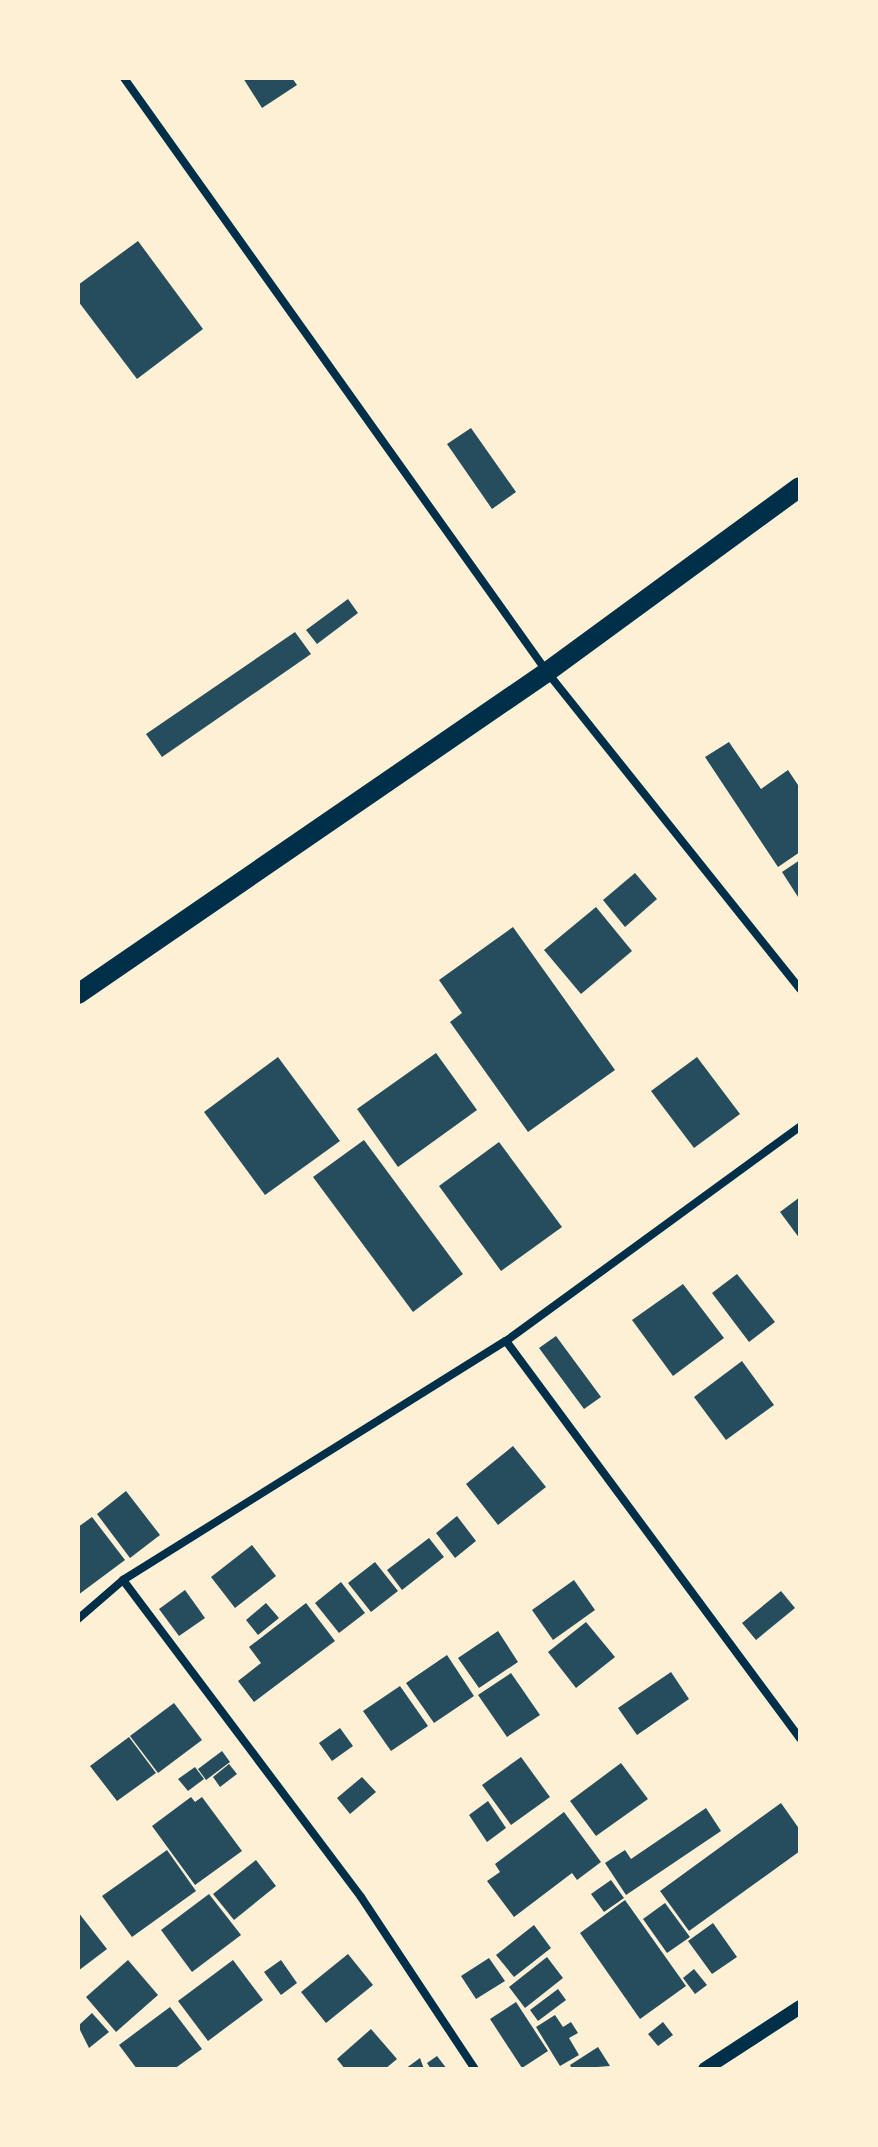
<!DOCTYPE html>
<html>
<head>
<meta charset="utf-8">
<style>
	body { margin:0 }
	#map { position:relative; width:878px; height:2147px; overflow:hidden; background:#fdf0d5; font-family:Poppins,sans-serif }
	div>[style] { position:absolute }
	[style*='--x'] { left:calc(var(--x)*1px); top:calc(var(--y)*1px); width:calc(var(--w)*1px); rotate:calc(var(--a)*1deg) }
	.building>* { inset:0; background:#264d5e }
	.minor>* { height:8px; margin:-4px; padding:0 4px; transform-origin:4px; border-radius:4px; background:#003049 }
	.tertiary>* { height:14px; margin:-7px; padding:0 7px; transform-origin:7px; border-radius:7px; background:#003049 }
	.primary>* { height:20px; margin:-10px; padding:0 10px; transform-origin:10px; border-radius:10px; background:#003049 }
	span { translate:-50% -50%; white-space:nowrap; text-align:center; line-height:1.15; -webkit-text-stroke:8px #fdf0d5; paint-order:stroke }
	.frame { position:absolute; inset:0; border:80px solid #fdf0d5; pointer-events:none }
</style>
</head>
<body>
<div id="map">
	<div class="building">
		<i style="clip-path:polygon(243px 78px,292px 78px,297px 85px,262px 108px)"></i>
		<i style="clip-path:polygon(138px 241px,203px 329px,137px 379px,78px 301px,78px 285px)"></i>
		<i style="clip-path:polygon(471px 428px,516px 492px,492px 509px,447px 444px)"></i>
		<i style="clip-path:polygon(348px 599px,358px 613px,317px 644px,306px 630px)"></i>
		<i style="clip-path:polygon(295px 632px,311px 654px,162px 757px,146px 734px)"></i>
		<i style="clip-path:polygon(729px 742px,761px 789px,788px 770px,800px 788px,800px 852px,778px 867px,705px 757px)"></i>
		<i style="clip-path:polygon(800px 860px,800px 900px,782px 872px)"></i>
		<i style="clip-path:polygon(635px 873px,657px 899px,625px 927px,603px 900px)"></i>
		<i style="clip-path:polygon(596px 907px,632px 951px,581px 994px,544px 950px)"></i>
		<i style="clip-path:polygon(513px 927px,615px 1070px,528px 1132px,450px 1022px,462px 1013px,439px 980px)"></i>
		<i style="clip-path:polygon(436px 1053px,477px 1110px,398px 1167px,357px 1109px)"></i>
		<i style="clip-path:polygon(278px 1057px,340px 1141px,265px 1195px,204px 1112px)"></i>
		<i style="clip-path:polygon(697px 1057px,740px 1114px,694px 1148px,651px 1091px)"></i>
		<i style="clip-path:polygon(364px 1140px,463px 1274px,413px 1312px,313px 1177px)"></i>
		<i style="clip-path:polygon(499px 1142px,562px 1227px,501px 1271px,439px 1186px)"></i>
		<i style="clip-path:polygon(800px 1197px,800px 1239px,780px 1212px)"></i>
		<i style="clip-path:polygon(737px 1274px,775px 1322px,749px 1342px,712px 1293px)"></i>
		<i style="clip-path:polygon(683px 1284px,724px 1338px,673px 1376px,632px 1320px)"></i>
		<i style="clip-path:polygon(556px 1336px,601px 1397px,584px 1409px,539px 1348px)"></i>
		<i style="clip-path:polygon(742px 1361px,774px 1405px,726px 1440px,694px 1397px)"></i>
		<i style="clip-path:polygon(513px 1446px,546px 1487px,498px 1525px,466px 1484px)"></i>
		<i style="clip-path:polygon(126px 1491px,160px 1535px,130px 1558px,97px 1514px)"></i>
		<i style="clip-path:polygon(457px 1516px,476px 1541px,455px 1558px,436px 1533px)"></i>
		<i style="clip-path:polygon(92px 1517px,125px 1560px,78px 1595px,78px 1527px)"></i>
		<i style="clip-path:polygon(429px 1538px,444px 1557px,402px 1590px,387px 1570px)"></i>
		<i style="clip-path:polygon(252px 1545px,276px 1576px,235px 1608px,211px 1577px)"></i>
		<i style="clip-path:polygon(375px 1562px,398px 1591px,371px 1612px,348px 1583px)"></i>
		<i style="clip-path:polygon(574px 1580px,595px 1610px,553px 1640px,532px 1610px)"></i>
		<i style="clip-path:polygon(341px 1582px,365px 1613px,339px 1633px,315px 1603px)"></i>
		<i style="clip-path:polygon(185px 1590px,205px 1618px,179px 1636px,159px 1609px)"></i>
		<i style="clip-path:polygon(781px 1591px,795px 1608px,756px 1640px,742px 1623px)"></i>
		<i style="clip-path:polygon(266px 1603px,279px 1618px,258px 1635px,246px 1620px)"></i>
		<i style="clip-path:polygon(306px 1603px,335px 1641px,254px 1702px,238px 1681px,261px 1663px,249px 1647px)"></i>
		<i style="clip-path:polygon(586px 1622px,615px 1657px,576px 1688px,548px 1652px)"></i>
		<i style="clip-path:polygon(498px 1631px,518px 1662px,479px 1688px,458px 1658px)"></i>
		<i style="clip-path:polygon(447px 1655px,474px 1696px,434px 1723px,406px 1683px)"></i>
		<i style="clip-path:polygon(671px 1672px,689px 1699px,637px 1735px,618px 1708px)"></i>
		<i style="clip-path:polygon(511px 1673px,540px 1715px,507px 1737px,478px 1695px)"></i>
		<i style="clip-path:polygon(400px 1686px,428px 1726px,391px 1751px,363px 1711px)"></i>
		<i style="clip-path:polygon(174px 1703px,202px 1740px,158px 1773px,130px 1736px)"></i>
		<i style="clip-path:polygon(340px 1728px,353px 1746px,332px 1761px,319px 1743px)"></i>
		<i style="clip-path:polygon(129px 1737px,156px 1773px,117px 1801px,90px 1766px)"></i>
		<i style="clip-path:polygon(222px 1751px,230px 1762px,206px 1780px,198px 1769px)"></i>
		<i style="clip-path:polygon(521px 1757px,550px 1797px,511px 1825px,482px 1785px)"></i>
		<i style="clip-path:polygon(621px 1763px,648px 1799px,596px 1836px,570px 1801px)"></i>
		<i style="clip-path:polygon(229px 1764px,237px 1774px,220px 1787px,213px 1777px)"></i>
		<i style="clip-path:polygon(195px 1767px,204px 1779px,188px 1791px,178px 1779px)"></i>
		<i style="clip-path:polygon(362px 1777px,376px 1792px,350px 1814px,337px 1798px)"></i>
		<i style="clip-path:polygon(191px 1797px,195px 1802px,202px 1797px,242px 1851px,195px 1885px,152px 1826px)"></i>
		<i style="clip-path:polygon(488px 1801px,506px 1828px,487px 1842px,469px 1815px)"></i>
		<i style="clip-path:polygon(781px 1803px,800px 1830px,800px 1851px,689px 1931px,660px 1891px)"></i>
		<i style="clip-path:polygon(706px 1808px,721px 1831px,626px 1895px,605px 1863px,625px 1850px,631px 1859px)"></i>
		<i style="clip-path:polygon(564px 1812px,601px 1862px,577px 1880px,572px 1873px,514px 1917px,487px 1881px,500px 1872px,495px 1864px)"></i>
		<i style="clip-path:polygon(167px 1850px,196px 1891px,132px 1937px,102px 1896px)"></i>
		<i style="clip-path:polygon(256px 1860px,276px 1886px,234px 1920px,213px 1894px)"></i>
		<i style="clip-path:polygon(611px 1880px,624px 1898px,604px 1912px,591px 1894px)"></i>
		<i style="clip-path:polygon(209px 1894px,241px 1935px,192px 1972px,161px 1930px)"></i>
		<i style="clip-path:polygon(625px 1900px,686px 1986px,640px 2019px,580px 1933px)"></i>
		<i style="clip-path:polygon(665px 1903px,690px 1937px,667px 1953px,643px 1919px)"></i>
		<i style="clip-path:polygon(78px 1912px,107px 1949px,78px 1971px)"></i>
		<i style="clip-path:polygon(713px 1923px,737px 1957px,712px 1974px,688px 1941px)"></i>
		<i style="clip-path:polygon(534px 1925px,551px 1948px,514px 1977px,496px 1955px)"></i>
		<i style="clip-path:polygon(348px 1954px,373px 1985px,326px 2023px,301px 1992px)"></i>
		<i style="clip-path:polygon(547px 1957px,563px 1978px,525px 2008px,509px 1987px)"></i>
		<i style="clip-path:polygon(489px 1958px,505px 1981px,476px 1999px,461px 1976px)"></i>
		<i style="clip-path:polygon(128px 1960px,158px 1995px,116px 2032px,86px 1997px)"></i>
		<i style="clip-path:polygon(233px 1960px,263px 2000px,208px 2041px,178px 2001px)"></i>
		<i style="clip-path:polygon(281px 1960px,297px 1983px,281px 1995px,264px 1972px)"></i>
		<i style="clip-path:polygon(694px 1969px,707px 1985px,695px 1994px,683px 1978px)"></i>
		<i style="clip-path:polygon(558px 1989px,566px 2000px,538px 2021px,530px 2010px)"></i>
		<i style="clip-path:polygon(516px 2002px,548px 2051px,522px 2068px,490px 2019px)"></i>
		<i style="clip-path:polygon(170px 2007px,202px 2049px,174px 2069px,137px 2069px,119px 2045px)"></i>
		<i style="clip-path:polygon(92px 2013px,109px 2032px,89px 2048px,78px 2026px)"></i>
		<i style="clip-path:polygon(555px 2015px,563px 2027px,571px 2022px,578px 2033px,569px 2038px,579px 2055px,560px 2066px,536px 2027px)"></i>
		<i style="clip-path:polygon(663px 2022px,673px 2035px,658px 2046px,648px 2034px)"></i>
		<i style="clip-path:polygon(371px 2029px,397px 2059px,385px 2069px,345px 2069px,337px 2059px)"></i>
		<i style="clip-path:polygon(598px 2047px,610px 2066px,572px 2069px,570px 2065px)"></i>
		<i style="clip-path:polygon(437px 2056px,447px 2069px,431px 2069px,427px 2063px)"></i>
		<i style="clip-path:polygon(420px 2058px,424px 2069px,405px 2069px)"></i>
	</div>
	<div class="minor">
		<i style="--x:124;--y:78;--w:729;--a:54.54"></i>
		<i style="--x:547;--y:672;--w:406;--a:51.4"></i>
		<i style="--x:506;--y:1341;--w:494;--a:53.5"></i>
		<i style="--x:123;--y:1580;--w:396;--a:53.1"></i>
		<i style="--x:361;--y:1897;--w:206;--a:56.5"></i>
		<i style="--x:78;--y:1619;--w:60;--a:-40.9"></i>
		<i style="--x:123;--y:1580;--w:451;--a:-32"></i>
		<i style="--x:506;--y:1341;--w:364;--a:-36.1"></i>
	</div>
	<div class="tertiary">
		<i style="--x:705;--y:2069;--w:113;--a:-33.1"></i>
	</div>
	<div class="primary">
		<i style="--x:78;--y:994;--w:569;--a:-34.47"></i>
		<i style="--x:547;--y:672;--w:313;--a:-36.2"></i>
	</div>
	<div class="frame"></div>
</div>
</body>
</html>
